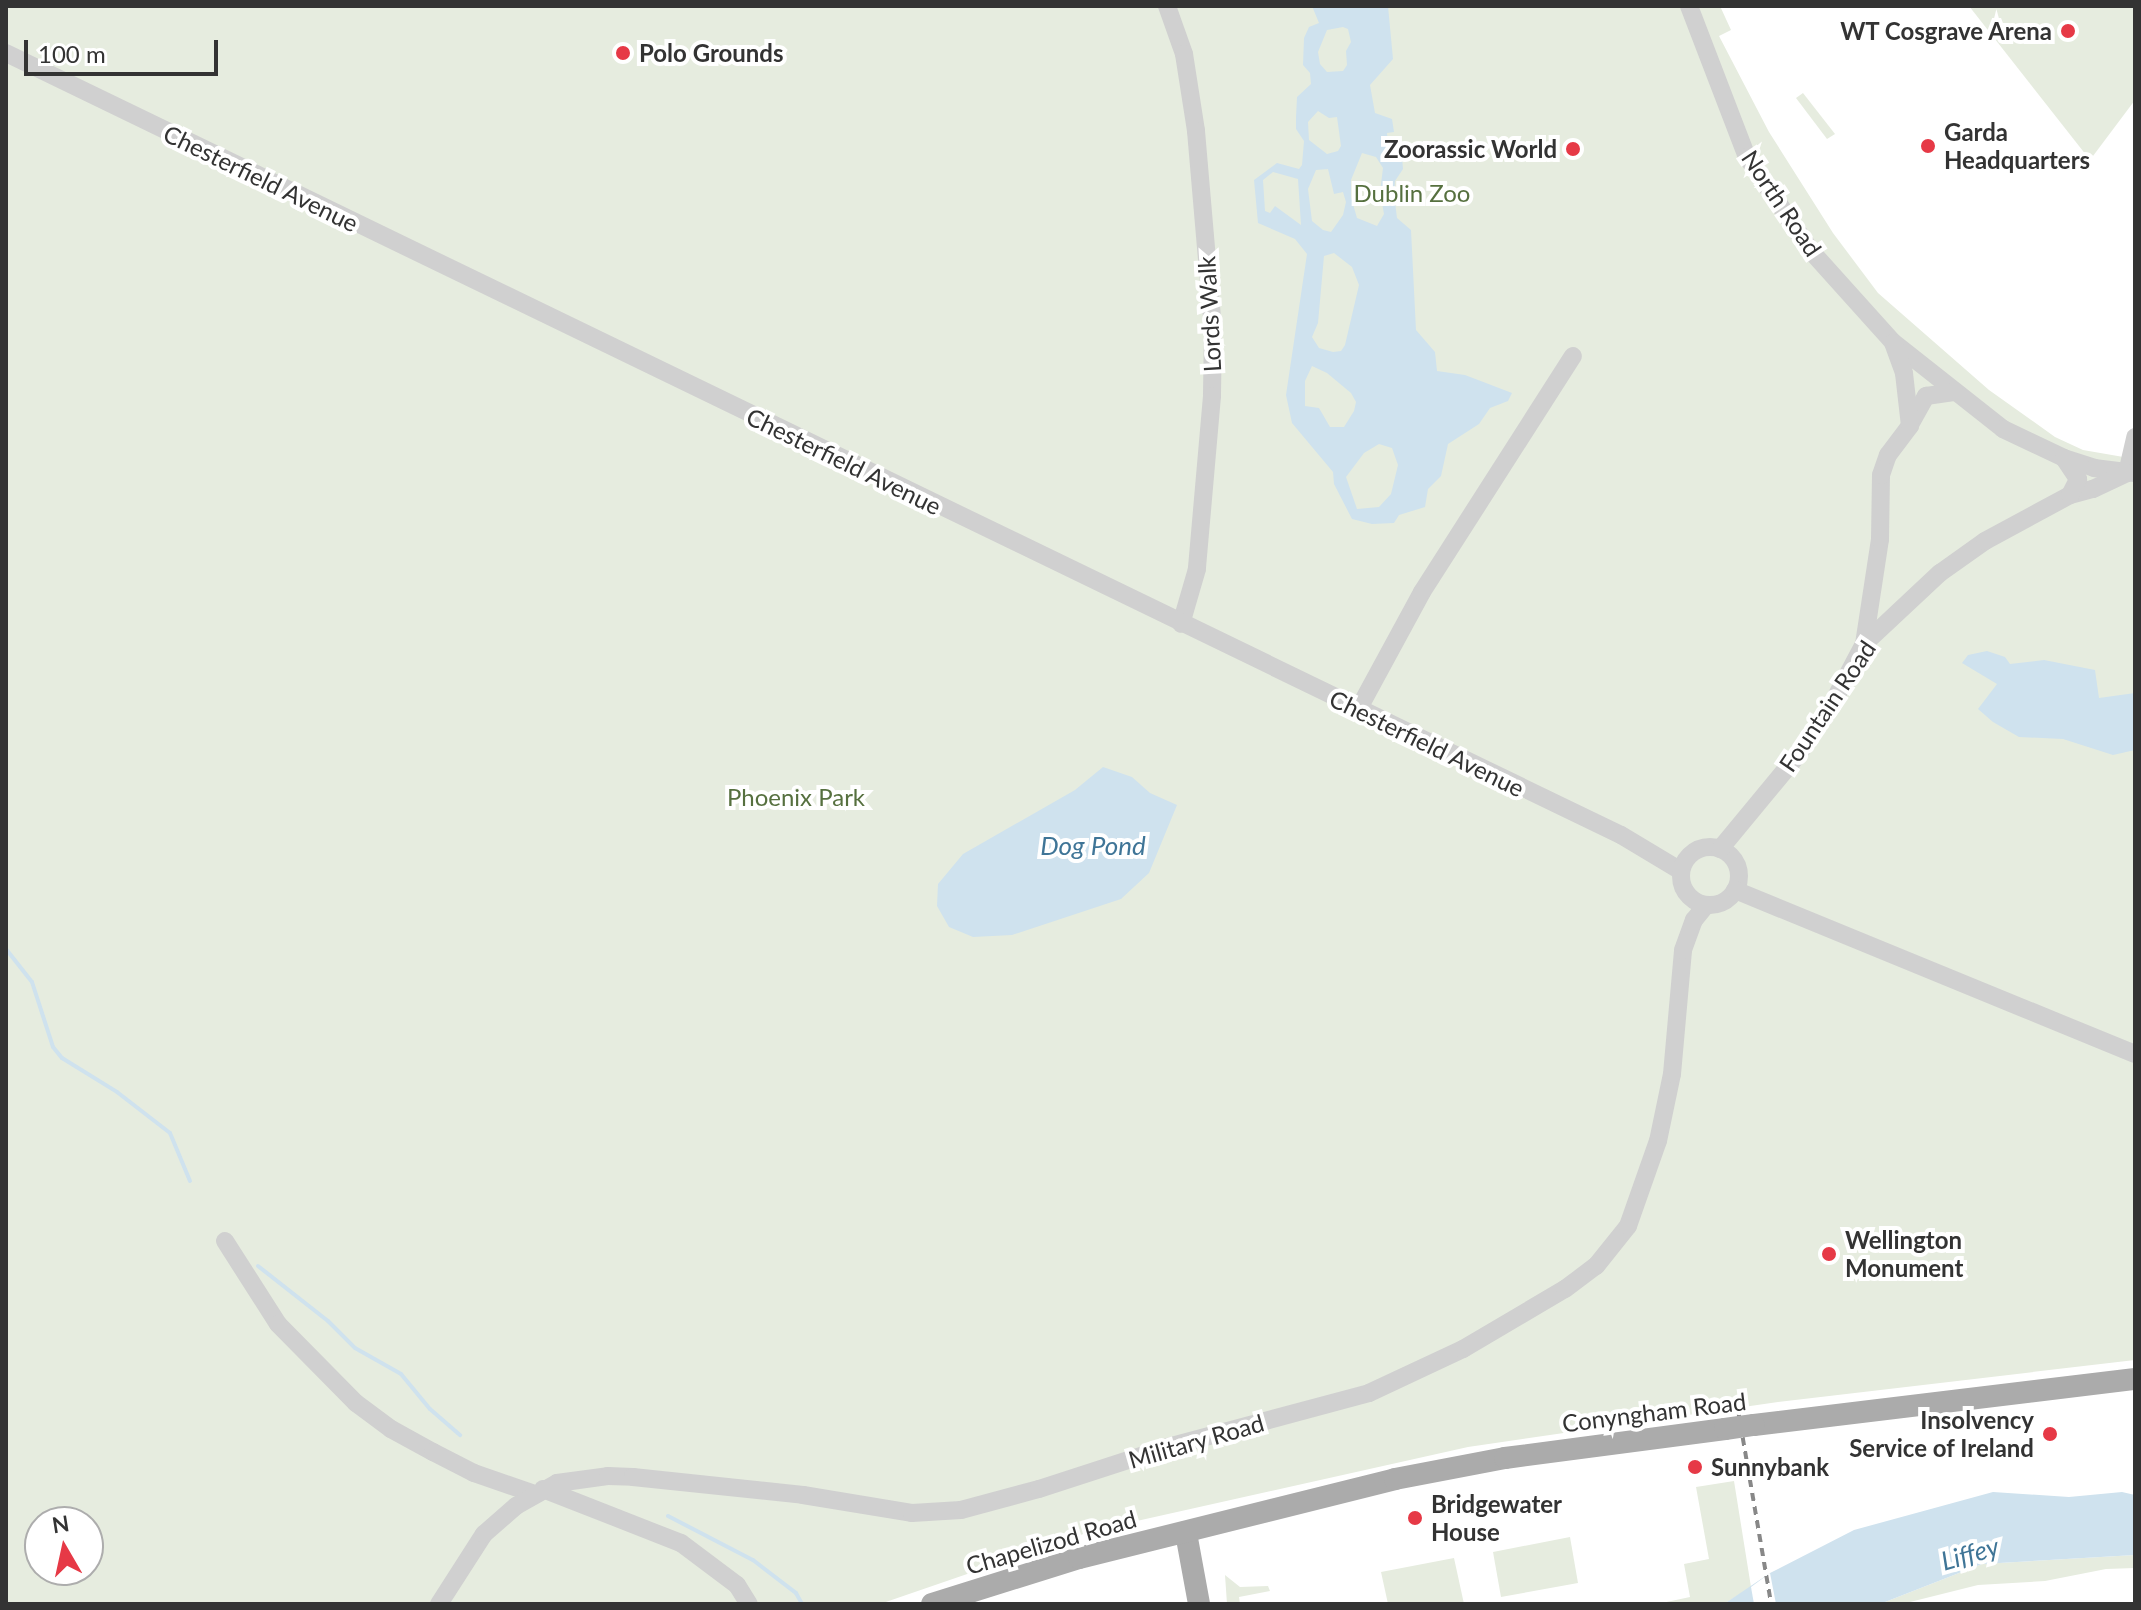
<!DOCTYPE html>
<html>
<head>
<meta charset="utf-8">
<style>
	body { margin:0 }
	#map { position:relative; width:2141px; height:1610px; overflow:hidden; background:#fff; font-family:Lato,sans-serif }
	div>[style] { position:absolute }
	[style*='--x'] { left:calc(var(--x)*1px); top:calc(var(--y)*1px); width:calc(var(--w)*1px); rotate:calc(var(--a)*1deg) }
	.green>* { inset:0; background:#e6ecdf }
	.water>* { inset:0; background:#cfe2ee }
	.pier>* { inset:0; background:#fff }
	.stream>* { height:4px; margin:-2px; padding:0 2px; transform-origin:2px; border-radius:2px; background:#cfe2ee }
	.minor>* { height:18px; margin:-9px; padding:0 9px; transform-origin:9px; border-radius:9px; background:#d0d0d0 }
	.minor>.ring { margin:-9px; padding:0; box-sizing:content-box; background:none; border:18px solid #d0d0d0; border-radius:50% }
	.major>* { height:22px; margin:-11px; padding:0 11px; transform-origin:11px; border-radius:11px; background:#ababab }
	.rail>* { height:4px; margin-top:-2px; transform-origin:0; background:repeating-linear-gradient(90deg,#888 0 8px,transparent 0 14px) }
	.major-bridge>* { height:22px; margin:-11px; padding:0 11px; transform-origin:11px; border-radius:11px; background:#ababab }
	.dots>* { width:22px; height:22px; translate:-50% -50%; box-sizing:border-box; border:4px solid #fff; border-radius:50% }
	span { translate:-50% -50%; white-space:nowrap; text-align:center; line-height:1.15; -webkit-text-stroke:8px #fff; paint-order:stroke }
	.poi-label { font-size:24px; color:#333; font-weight:700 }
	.right { translate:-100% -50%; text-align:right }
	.left { translate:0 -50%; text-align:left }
	.street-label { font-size:24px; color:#333 }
	.park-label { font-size:24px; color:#56703f }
	.water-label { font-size:26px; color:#3f7597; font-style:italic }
	.frame { position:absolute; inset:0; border:8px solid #333; pointer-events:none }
	.north { position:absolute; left:24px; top:1506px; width:80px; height:80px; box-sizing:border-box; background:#fff; border:2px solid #adadad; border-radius:50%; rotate:351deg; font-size:22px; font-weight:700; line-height:32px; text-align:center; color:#333 }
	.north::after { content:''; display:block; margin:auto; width:28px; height:36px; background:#e63946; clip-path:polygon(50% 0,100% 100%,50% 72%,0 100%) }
	.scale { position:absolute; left:24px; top:40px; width:194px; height:36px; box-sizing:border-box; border:4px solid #333; border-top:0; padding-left:10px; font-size:24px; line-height:28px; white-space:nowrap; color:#333; -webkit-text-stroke:6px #fff; paint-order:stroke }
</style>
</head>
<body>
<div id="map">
	<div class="green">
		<i style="clip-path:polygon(evenodd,6px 6px,1720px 6px,1731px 30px,1719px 36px,1769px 132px,1833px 233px,1878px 293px,1989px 390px,2055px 437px,2083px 450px,2135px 459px,2135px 1360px,1778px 1402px,1468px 1447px,1092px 1531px,880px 1604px,6px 1604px,6px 6px,40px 1522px,88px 1522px,88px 1570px,40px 1570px,40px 1522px)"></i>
		<i style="clip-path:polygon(1969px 6px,2135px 6px,2135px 100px,2090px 160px)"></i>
		<i style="clip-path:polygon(1803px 93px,1835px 134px,1827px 139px,1796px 98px)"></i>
		<i style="clip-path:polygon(1734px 1481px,1751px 1587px,1724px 1604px,1657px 1604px,1690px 1597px,1684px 1564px,1709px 1559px,1696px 1487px)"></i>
		<i style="clip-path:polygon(1570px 1537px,1578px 1583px,1501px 1597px,1493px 1552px)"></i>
		<i style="clip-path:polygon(2135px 1555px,2135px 1568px,2106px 1569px,2045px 1581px,1978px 1585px,1902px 1604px,1880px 1604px,1982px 1564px)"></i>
		<i style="clip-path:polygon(1454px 1558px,1464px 1604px,1388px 1604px,1381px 1572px)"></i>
		<i style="clip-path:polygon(1225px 1575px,1240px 1587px,1268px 1586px,1270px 1591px,1239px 1597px,1240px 1604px,1227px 1604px)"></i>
	</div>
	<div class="water">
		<i style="clip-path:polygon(evenodd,1312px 6px,1388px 6px,1393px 59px,1370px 85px,1375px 113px,1392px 119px,1394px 132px,1387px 133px,1388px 144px,1402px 157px,1403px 169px,1395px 181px,1394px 194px,1397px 218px,1411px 230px,1416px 330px,1435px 352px,1437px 371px,1465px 375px,1512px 393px,1508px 401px,1490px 408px,1479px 424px,1448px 444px,1441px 476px,1428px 489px,1425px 507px,1399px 515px,1394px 523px,1372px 524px,1352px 519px,1334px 484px,1333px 472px,1292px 423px,1286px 395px,1307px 254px,1295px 239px,1258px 223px,1254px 180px,1277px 163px,1299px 169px,1302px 165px,1304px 141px,1296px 129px,1296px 117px,1297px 97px,1311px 84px,1310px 73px,1303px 65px,1304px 38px,1309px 27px,1319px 23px,1312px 6px,1343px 27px,1348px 29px,1351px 42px,1346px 51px,1347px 65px,1343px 71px,1327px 72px,1320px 64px,1318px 52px,1327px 30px,1343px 27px,1312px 6px,1318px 111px,1329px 118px,1337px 117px,1341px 146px,1338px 151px,1327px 154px,1309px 140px,1308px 122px,1318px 111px,1312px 6px,1362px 153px,1376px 157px,1383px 168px,1380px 192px,1384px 214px,1377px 226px,1357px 218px,1351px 197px,1351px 180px,1362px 153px,1312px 6px,1316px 170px,1328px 169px,1334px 194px,1343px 192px,1346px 202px,1343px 215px,1331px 232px,1323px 230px,1312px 221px,1308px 189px,1316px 170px,1312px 6px,1273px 172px,1298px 179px,1301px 225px,1275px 206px,1270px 213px,1265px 211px,1263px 180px,1273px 172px,1312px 6px,1334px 253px,1352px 267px,1359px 285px,1345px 345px,1341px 351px,1333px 352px,1319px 348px,1312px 337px,1318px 323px,1324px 256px,1334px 253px,1312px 6px,1312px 366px,1327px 373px,1351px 393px,1356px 402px,1354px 411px,1344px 427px,1330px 427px,1319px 408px,1305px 406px,1305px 381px,1312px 366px,1312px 6px,1379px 444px,1392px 448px,1398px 465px,1391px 494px,1379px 507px,1357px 509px,1346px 477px,1364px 453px,1379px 444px)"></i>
		<i style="clip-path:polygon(1987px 651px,2005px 657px,2010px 664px,2044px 660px,2095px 670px,2099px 698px,2135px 693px,2135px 750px,2113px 755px,2063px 739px,2019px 737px,1993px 722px,1978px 709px,1997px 684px,1962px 663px,1968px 655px)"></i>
		<i style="clip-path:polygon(1103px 767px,1132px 777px,1150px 793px,1177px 805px,1149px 873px,1121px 899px,1012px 935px,973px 937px,949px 927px,937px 906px,938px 884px,963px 854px,1075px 790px)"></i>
		<i style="clip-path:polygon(1993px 1492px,2069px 1497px,2122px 1492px,2135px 1495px,2135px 1555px,1982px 1564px,1880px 1604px,1724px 1604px,1770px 1573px,1854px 1530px)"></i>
	</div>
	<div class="pier">
		<i style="clip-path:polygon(1770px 1573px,1776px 1604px,1754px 1604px,1751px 1587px)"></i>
	</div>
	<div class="stream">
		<i style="--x:6;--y:949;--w:42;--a:51.8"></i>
		<i style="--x:32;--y:982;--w:68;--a:72.1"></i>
		<i style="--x:53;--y:1047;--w:14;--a:51"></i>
		<i style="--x:62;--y:1058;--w:65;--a:31.7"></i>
		<i style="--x:117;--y:1092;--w:67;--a:37.7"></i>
		<i style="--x:170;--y:1133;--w:52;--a:67.4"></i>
		<i style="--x:258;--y:1266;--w:89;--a:38.2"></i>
		<i style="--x:328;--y:1321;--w:38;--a:45"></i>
		<i style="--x:355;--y:1348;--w:53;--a:29.5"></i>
		<i style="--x:401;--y:1374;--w:45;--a:50.4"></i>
		<i style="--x:430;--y:1409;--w:40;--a:41"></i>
		<i style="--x:668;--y:1516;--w:96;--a:27.4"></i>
		<i style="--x:753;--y:1560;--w:54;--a:37.5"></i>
		<i style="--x:796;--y:1593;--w:13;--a:61"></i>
	</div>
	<div class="minor">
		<i style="--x:1167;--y:6;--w:51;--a:70.5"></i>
		<i style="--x:1184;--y:54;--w:78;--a:81.1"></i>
		<i style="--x:1196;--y:131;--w:200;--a:85.1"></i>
		<i style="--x:1213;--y:330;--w:66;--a:90.9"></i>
		<i style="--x:1212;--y:396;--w:174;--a:95"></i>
		<i style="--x:1197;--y:569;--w:57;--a:106.2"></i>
		<i style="--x:1689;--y:6;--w:162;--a:69"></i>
		<i style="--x:1747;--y:157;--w:114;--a:55.8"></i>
		<i style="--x:1811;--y:251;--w:122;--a:48"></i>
		<i style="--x:1893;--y:342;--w:140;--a:38.3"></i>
		<i style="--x:2003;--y:429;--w:68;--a:25.4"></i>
		<i style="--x:2064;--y:458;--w:32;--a:18"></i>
		<i style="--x:2094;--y:468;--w:41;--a:7"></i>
		<i style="--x:6;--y:53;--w:1794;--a:25.84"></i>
		<i style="--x:1621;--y:835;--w:70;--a:31"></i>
		<i style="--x:1911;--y:423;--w:31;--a:-61"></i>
		<i style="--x:1926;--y:396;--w:28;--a:-8"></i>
		<i style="--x:2127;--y:473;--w:37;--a:-77"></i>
		<i style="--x:2070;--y:495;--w:24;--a:-15"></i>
		<i style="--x:2093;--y:489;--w:38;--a:-25"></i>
		<i style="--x:1864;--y:644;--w:106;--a:-81.3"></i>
		<i style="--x:1880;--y:539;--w:64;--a:-89.1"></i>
		<i style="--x:1881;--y:475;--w:21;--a:-71"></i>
		<i style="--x:1888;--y:455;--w:36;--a:-53"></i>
		<i style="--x:1910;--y:426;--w:53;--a:-96.5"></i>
		<i style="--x:1904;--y:373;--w:32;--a:-110"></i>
		<i style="--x:1358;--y:710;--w:134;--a:-61.5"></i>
		<i style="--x:1422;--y:592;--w:280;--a:-57.4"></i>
		<i class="ring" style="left:1681px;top:847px;width:40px;height:40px"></i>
		<i style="--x:1720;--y:849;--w:121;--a:-50.4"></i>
		<i style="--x:1797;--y:756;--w:56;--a:-55.2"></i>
		<i style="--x:1829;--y:710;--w:75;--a:-62.1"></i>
		<i style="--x:1864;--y:644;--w:104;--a:-43.1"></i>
		<i style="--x:1940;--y:573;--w:55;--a:-35.4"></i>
		<i style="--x:1985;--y:541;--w:97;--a:-28.4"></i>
		<i style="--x:2070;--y:495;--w:18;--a:-63"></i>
		<i style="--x:2078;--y:479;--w:25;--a:-124"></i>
		<i style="--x:1735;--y:890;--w:432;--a:22.3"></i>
		<i style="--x:225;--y:1241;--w:98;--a:57.4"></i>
		<i style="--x:278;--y:1324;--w:111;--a:45.4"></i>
		<i style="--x:356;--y:1403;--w:44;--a:36.6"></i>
		<i style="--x:391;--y:1429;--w:48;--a:28.7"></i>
		<i style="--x:433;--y:1452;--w:46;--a:27.1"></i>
		<i style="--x:474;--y:1473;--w:65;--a:19"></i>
		<i style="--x:543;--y:1489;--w:148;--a:21.4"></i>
		<i style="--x:681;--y:1543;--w:70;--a:36.9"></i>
		<i style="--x:737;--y:1585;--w:22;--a:58"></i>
		<i style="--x:439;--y:1604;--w:83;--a:-57.3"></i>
		<i style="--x:484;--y:1534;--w:43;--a:-41.2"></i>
		<i style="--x:516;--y:1506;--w:47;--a:-29.3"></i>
		<i style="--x:557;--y:1483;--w:51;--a:-7.8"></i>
		<i style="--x:608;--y:1476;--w:25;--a:2"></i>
		<i style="--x:633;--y:1477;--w:171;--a:6"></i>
		<i style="--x:803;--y:1495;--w:110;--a:9.4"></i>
		<i style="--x:912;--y:1513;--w:49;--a:-3.5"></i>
		<i style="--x:961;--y:1510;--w:81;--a:-15.1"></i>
		<i style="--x:1039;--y:1489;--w:136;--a:-18"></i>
		<i style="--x:1168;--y:1447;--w:208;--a:-15"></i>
		<i style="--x:1369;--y:1393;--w:104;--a:-25.1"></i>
		<i style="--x:1463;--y:1349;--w:118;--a:-30.5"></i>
		<i style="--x:1565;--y:1289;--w:39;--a:-37"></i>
		<i style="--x:1596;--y:1266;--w:51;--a:-51.3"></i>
		<i style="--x:1628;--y:1226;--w:90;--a:-70.6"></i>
		<i style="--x:1658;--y:1141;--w:68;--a:-78.2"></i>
		<i style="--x:1672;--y:1074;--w:124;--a:-84.9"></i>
		<i style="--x:1683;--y:950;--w:32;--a:-70"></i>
		<i style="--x:1694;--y:920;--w:19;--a:-51"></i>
	</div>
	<div class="major">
		<i style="--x:1754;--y:1425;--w:384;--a:-6.9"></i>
		<i style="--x:1186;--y:1533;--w:72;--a:79.6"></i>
		<i style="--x:932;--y:1604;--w:154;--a:-17.4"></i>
		<i style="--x:1079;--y:1558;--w:326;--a:-14"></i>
		<i style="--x:1395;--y:1479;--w:112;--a:-10.8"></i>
		<i style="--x:1505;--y:1458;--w:222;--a:-7.5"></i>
	</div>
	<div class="rail">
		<i style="--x:1738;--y:1410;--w:197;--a:80.3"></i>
	</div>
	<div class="major-bridge">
		<i style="--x:1725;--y:1429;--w:29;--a:-8"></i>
	</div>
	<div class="dots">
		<i style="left:2068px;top:31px;background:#e63946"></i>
		<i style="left:623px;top:53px;background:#e63946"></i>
		<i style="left:1928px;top:146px;background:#e63946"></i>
		<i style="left:1573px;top:149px;background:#e63946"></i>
		<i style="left:1829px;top:1254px;background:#e63946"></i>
		<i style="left:2050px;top:1434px;background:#e63946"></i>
		<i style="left:1695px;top:1467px;background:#e63946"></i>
		<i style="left:1415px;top:1518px;background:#e63946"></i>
	</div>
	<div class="poi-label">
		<span class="right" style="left:2052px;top:31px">WT Cosgrave Arena</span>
		<span class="left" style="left:639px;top:53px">Polo Grounds</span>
		<span class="left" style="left:1944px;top:146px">Garda<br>Headquarters</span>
		<span class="right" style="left:1557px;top:149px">Zoorassic World</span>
		<span class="left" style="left:1845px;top:1254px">Wellington<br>Monument</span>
		<span class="right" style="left:2034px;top:1434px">Insolvency<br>Service of Ireland</span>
		<span class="left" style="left:1711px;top:1467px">Sunnybank</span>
		<span class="left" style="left:1431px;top:1518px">Bridgewater<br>House</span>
	</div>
	<div class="street-label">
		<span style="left:261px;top:178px;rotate:26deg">Chesterfield Avenue</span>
		<span style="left:1782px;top:203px;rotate:56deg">North Road</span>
		<span style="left:1209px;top:314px;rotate:-93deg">Lords Walk</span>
		<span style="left:844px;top:461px;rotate:26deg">Chesterfield Avenue</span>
		<span style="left:1827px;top:706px;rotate:-56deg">Fountain Road</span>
		<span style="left:1427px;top:743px;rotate:26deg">Chesterfield Avenue</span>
		<span style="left:1654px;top:1412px;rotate:-7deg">Conyngham Road</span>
		<span style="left:1196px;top:1441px;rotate:-16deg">Military Road</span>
		<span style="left:1051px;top:1542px;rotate:-16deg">Chapelizod Road</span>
	</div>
	<div class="park-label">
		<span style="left:1412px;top:193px">Dublin Zoo</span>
		<span style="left:796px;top:797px">Phoenix Park</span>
	</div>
	<div class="water-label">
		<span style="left:1093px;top:846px">Dog Pond</span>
		<span style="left:1970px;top:1554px;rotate:-16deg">Liffey</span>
	</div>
	<div class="frame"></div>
	<div class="north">N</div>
	<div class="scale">100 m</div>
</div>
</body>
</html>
